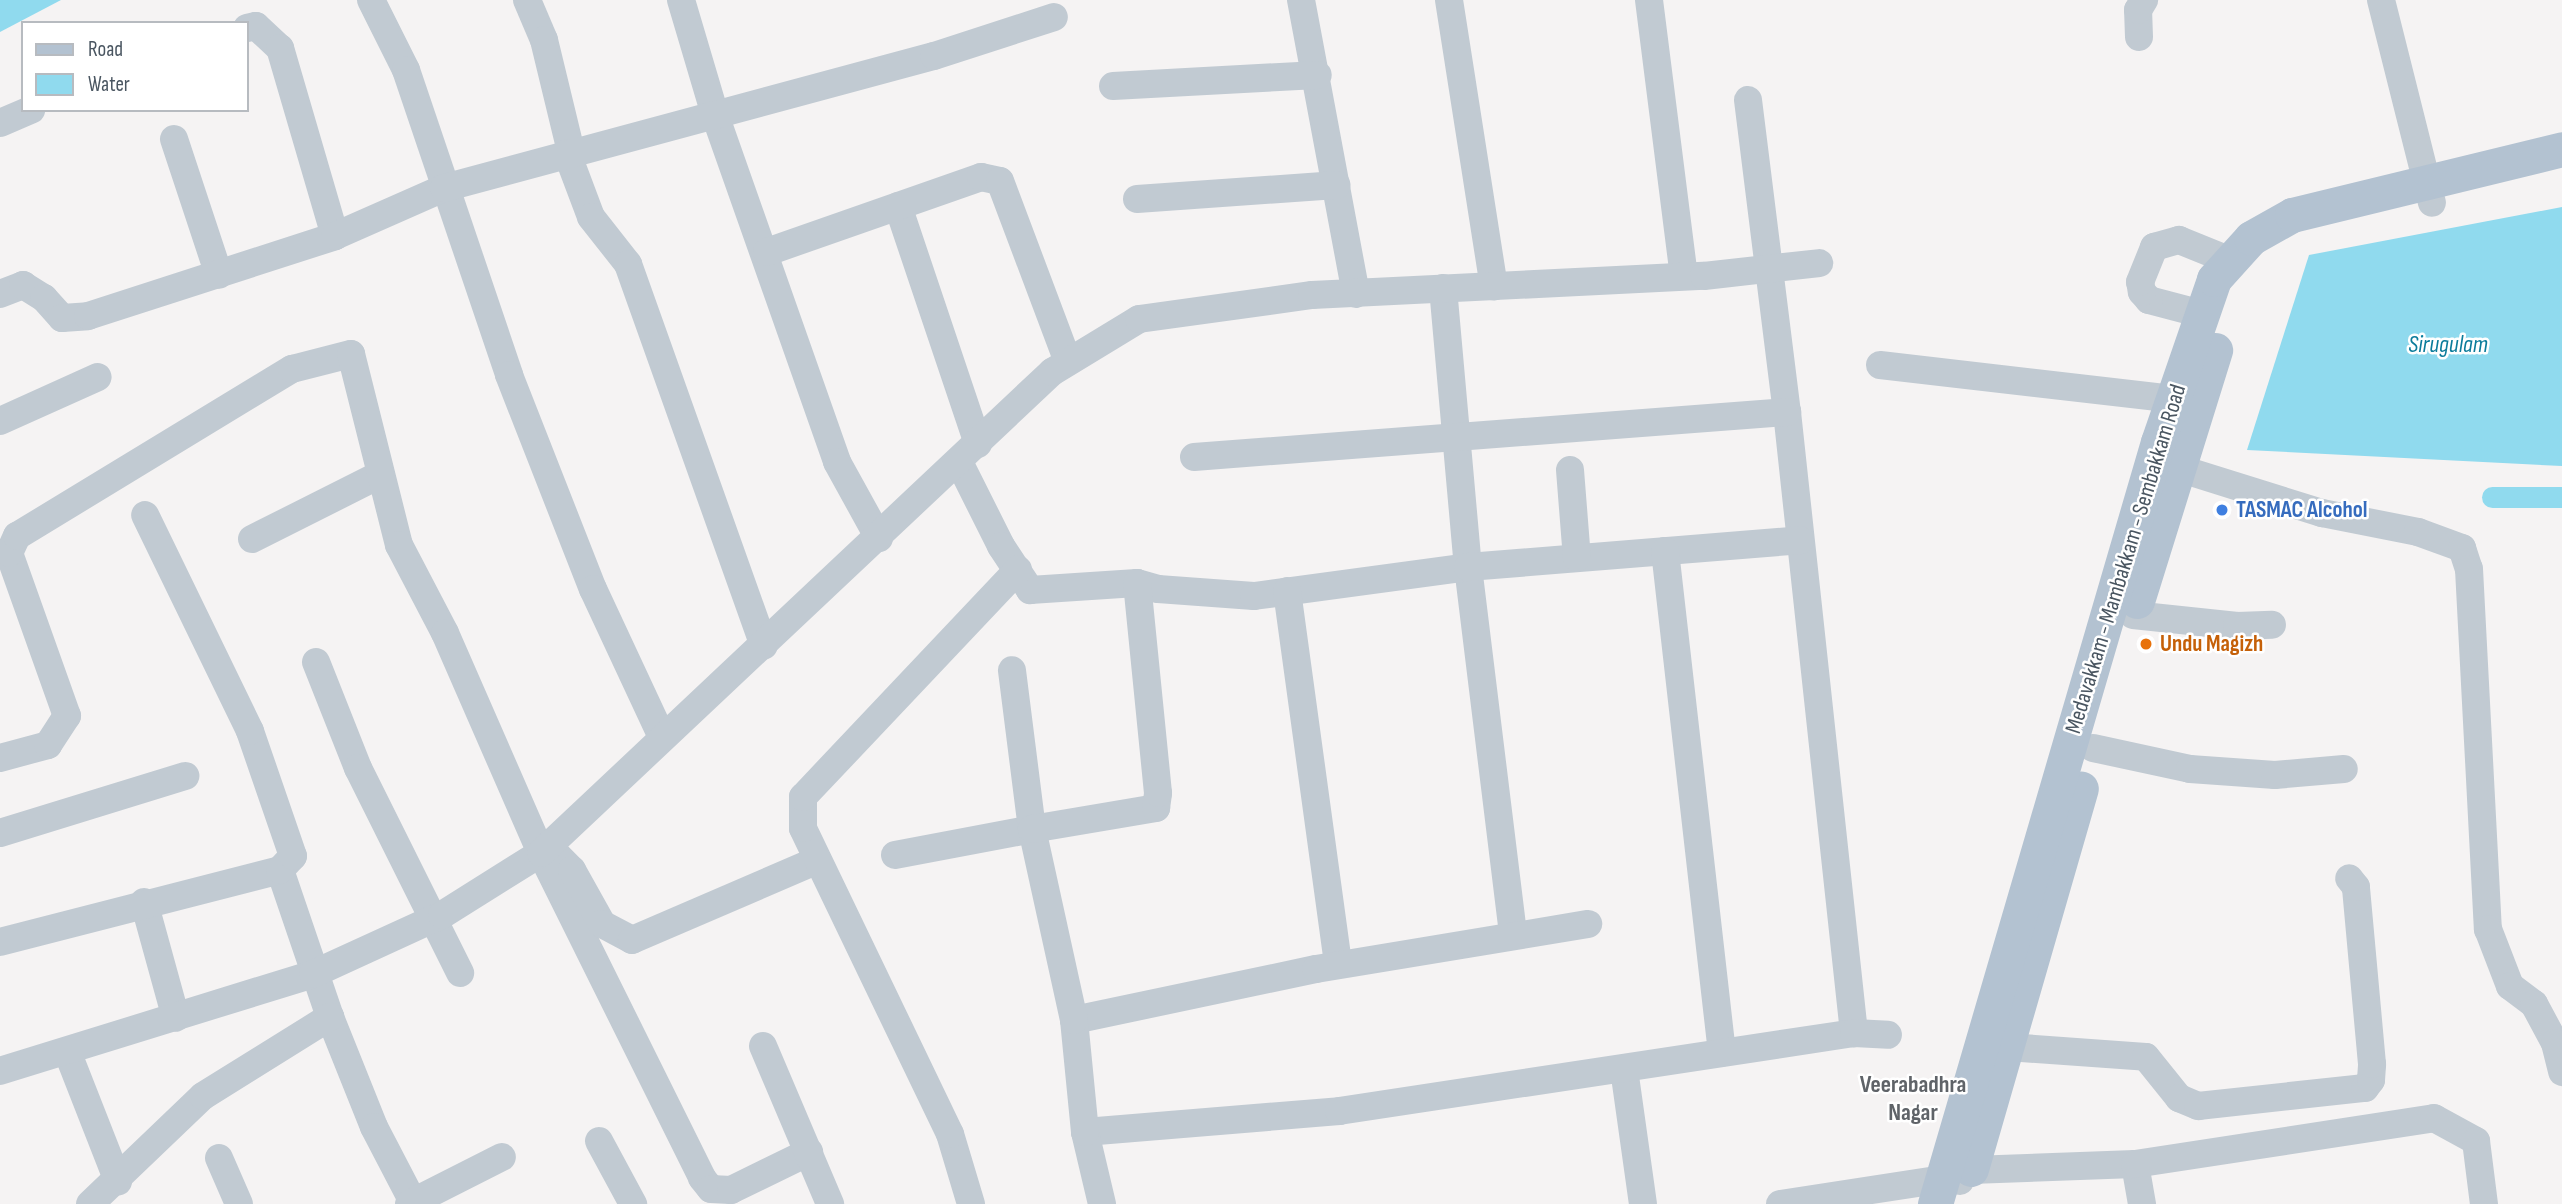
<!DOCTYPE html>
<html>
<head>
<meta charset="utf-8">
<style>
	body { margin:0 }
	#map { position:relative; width:2562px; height:1204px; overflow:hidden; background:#f5f3f3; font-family:"Sofia Sans Condensed",sans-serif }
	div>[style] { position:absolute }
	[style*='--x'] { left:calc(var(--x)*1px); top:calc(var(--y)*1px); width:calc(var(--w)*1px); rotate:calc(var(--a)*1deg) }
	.water>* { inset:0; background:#90daee }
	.canal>* { height:21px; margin:-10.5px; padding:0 10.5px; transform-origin:10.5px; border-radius:10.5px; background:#90daee }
	.minor>* { height:28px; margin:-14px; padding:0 14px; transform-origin:14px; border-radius:14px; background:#c1cad2 }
	.major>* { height:35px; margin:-17.5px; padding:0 17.5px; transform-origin:17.5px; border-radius:17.5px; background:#b3c2d1 }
	.dots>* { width:19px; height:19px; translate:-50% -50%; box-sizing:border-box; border:4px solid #fff; border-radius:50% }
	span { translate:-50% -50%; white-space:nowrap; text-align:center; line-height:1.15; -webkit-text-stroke:5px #fff; paint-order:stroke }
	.shop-label { font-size:23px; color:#366cbe; font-weight:700 }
	.left { translate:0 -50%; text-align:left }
	.street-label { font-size:23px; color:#4a5661 }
	.food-label { font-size:23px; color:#c56008; font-weight:700 }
	.water-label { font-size:24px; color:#0c7c9b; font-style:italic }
	.neighbourhood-label { font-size:24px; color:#5f6368; font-weight:700 }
	.legend { position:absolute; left:21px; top:21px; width:228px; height:91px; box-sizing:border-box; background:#fff; border:2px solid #b7bbc0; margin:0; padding:9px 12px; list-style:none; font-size:21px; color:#4a5661 }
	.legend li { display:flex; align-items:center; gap:14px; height:35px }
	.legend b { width:35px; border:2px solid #b7bbc0 }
</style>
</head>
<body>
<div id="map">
	<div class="water">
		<i style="clip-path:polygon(0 0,61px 0,0 32px)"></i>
		<i style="clip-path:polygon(2562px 207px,2562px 466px,2247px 450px,2309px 255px)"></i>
	</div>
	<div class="canal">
		<i style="--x:2492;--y:497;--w:70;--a:0"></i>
	</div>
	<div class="minor">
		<i style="--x:371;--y:0;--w:78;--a:63.4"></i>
		<i style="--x:406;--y:70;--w:322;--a:71.3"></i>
		<i style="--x:509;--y:375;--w:230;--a:68.6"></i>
		<i style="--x:593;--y:589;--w:163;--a:65"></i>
		<i style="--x:527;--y:0;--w:43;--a:67"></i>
		<i style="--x:544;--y:40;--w:115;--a:76.4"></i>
		<i style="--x:681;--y:0;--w:120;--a:73.5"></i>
		<i style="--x:715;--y:115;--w:368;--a:70.6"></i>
		<i style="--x:837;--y:462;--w:87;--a:61.1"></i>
		<i style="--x:1301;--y:0;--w:299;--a:79.4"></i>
		<i style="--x:1449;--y:0;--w:290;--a:81.1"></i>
		<i style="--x:1649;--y:0;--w:278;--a:82.8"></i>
		<i style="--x:2381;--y:0;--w:209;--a:75.9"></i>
		<i style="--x:247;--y:28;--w:9;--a:-13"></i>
		<i style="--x:256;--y:26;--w:33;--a:43"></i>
		<i style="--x:280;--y:48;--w:196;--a:73.7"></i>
		<i style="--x:2139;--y:37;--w:27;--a:-92"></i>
		<i style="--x:2138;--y:10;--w:12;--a:-59"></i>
		<i style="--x:1113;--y:86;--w:205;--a:-3.1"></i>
		<i style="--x:1748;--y:100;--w:314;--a:82.9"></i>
		<i style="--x:1787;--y:412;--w:625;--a:83.84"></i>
		<i style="--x:0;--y:123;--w:34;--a:-23"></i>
		<i style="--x:174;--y:139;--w:143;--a:71.7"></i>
		<i style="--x:567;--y:153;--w:68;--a:69.4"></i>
		<i style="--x:591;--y:217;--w:60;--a:51.8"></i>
		<i style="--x:628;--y:264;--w:405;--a:70.4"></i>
		<i style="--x:1137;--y:199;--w:200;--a:-4"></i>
		<i style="--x:898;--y:206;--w:251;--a:71.4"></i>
		<i style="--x:767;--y:252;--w:227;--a:-19.3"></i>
		<i style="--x:981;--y:177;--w:19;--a:12"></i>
		<i style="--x:1000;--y:181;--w:193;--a:69.4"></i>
		<i style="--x:1443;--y:288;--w:280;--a:84.9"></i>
		<i style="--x:1468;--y:567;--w:371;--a:83"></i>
		<i style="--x:0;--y:294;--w:25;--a:-21"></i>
		<i style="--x:23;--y:285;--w:25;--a:32"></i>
		<i style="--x:44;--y:298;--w:27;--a:48"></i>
		<i style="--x:62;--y:318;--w:26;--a:-4"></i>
		<i style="--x:88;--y:316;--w:260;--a:-17.9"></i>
		<i style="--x:335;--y:236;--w:119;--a:-23.8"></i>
		<i style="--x:444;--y:188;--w:507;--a:-15.08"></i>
		<i style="--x:934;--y:56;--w:126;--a:-18"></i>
		<i style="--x:2202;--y:314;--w:55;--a:-165.2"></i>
		<i style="--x:2149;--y:300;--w:11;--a:-131"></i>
		<i style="--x:2142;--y:292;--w:10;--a:-101"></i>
		<i style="--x:2140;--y:282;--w:38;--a:-68"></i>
		<i style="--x:2154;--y:247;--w:26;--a:-16"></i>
		<i style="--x:2179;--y:240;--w:56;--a:22"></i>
		<i style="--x:1880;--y:365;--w:295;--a:6.6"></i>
		<i style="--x:0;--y:421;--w:107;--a:-24.2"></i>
		<i style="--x:1194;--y:457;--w:595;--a:-4.34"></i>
		<i style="--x:959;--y:462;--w:94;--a:63.4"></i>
		<i style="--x:1001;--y:546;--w:53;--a:56.6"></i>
		<i style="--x:1030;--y:590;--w:107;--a:-3.7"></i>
		<i style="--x:1137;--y:583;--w:22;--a:16"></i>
		<i style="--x:1158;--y:589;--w:96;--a:4.2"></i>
		<i style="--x:1254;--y:596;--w:216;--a:-7.7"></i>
		<i style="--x:1468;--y:567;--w:333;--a:-4.6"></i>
		<i style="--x:2178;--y:468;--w:151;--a:17.4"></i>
		<i style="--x:2322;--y:513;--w:98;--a:11.2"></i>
		<i style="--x:2418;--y:532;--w:47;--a:20"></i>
		<i style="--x:2462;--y:548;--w:22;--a:72"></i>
		<i style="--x:2469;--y:569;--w:361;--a:87"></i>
		<i style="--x:2488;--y:929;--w:61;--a:68.9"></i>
		<i style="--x:2510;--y:986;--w:30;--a:37"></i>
		<i style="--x:2534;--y:1004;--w:44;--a:61.7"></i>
		<i style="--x:2555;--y:1043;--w:30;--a:76"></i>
		<i style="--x:1570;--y:470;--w:88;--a:85.5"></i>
		<i style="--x:252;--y:539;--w:144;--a:-26.7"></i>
		<i style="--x:1665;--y:551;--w:505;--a:83.52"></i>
		<i style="--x:1287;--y:591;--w:377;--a:82.2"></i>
		<i style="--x:2133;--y:615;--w:105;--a:6"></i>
		<i style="--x:2237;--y:626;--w:35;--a:-2"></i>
		<i style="--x:316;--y:662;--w:114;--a:68.4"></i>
		<i style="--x:358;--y:768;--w:229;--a:63.5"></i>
		<i style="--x:2093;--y:748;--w:99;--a:12.2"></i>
		<i style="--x:2190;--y:769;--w:85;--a:4"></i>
		<i style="--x:2275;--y:775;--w:69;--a:-5"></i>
		<i style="--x:0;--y:758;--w:50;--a:-15.2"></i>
		<i style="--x:48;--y:745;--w:35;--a:-57"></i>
		<i style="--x:67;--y:716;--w:173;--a:-109.6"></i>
		<i style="--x:9;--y:553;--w:19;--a:-65"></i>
		<i style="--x:17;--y:536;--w:322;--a:-31.3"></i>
		<i style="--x:292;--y:369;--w:61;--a:-14.3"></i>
		<i style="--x:351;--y:354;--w:197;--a:75.9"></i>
		<i style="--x:399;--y:545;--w:99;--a:62.4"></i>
		<i style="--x:445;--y:633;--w:240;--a:66.4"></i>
		<i style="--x:541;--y:853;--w:363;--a:63.6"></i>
		<i style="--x:702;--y:1178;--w:14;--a:51"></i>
		<i style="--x:711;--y:1189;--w:20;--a:3"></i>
		<i style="--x:731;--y:1190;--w:87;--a:-26"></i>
		<i style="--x:0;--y:833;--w:194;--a:-17.1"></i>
		<i style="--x:548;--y:846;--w:34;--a:45"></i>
		<i style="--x:572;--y:870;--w:62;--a:60.9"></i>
		<i style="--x:602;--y:924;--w:34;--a:28"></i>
		<i style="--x:632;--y:940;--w:202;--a:-23.3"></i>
		<i style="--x:895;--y:855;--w:139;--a:-10.7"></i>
		<i style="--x:1032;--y:829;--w:160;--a:-97.2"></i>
		<i style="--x:280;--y:870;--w:155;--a:71.2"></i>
		<i style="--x:330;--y:1017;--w:118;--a:68.2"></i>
		<i style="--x:374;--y:1127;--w:87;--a:62.5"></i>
		<i style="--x:144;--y:902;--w:120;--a:74.6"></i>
		<i style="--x:0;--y:942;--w:289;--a:-14.4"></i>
		<i style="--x:280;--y:870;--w:19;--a:-47"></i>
		<i style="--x:293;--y:856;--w:132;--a:-109"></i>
		<i style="--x:250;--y:731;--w:240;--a:-115.9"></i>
		<i style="--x:1074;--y:1020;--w:247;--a:-11.9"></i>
		<i style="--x:1316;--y:969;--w:276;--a:-9.4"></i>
		<i style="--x:763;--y:1046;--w:172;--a:67"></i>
		<i style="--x:2008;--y:1047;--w:138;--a:4.1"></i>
		<i style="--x:2146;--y:1057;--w:53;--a:51.2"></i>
		<i style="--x:2179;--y:1098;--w:21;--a:23"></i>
		<i style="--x:2198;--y:1106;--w:168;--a:-6.2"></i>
		<i style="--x:2365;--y:1088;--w:10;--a:-53"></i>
		<i style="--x:2371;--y:1080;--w:16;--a:-86"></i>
		<i style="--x:2372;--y:1064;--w:178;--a:-95.2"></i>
		<i style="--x:2356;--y:887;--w:11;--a:-128"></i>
		<i style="--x:67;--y:1051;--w:140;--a:68.6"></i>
		<i style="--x:1624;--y:1069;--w:136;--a:82"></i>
		<i style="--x:0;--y:1071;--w:328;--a:-17.2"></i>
		<i style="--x:313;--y:974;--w:142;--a:-24.6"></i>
		<i style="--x:442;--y:915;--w:117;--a:-32.1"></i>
		<i style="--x:541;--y:853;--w:702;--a:-43.27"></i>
		<i style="--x:1052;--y:372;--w:102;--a:-31.3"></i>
		<i style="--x:1139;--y:319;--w:175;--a:-7.9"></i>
		<i style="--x:1312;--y:295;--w:392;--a:-2.8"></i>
		<i style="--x:1704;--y:276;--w:116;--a:-6.4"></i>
		<i style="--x:1085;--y:1132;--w:255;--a:-4.7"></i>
		<i style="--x:1339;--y:1111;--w:521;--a:-8.61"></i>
		<i style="--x:1854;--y:1033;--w:34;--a:3"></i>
		<i style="--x:599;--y:1141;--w:72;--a:61.6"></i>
		<i style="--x:219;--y:1158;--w:50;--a:66.5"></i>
		<i style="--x:2135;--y:1164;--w:41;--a:80.1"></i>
		<i style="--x:1971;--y:1170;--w:164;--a:-2.1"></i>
		<i style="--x:2135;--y:1164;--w:303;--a:-8.7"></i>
		<i style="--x:2434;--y:1118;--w:48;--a:28.7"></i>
		<i style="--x:2476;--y:1141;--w:64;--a:82.8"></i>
		<i style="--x:90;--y:1204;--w:156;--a:-43.7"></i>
		<i style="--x:203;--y:1096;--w:150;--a:-31.9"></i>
		<i style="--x:409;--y:1204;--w:104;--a:-26.8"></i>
		<i style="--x:971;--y:1204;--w:73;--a:-106.7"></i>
		<i style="--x:950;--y:1134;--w:339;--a:-115.7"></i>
		<i style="--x:803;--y:828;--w:31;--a:-90"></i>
		<i style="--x:803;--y:797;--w:313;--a:-46.6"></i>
		<i style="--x:1102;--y:1204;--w:74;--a:-103.3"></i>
		<i style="--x:1085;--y:1132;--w:113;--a:-95.6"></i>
		<i style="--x:1074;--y:1020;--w:196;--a:-102.4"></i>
		<i style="--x:1032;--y:829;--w:126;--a:-9.6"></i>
		<i style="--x:1156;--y:808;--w:15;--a:-82"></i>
		<i style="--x:1158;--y:793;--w:211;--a:-95.7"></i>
		<i style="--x:1780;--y:1204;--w:166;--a:-8.7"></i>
		<i style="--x:1944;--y:1179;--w:16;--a:7"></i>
	</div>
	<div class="major">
		<i style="--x:2137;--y:601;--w:263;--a:-72.7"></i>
		<i style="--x:1971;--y:1169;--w:396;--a:-73.9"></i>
		<i style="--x:1935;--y:1204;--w:794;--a:-73.69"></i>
		<i style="--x:2158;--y:442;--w:172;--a:-71"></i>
		<i style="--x:2214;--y:279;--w:55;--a:-47.9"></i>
		<i style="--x:2251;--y:238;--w:47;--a:-29.3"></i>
		<i style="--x:2292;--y:215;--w:278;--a:-13.7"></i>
	</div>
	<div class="dots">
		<i style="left:2222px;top:510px;background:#3f7fe0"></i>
		<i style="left:2146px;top:644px;background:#e8710a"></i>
	</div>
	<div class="shop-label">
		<span class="left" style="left:2236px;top:510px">TASMAC Alcohol</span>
	</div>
	<div class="street-label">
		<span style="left:2126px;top:559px;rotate:-73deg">Medavakkam - Mambakkam - Sembakkam Road</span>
	</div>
	<div class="food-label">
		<span class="left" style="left:2160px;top:644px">Undu Magizh</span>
	</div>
	<div class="water-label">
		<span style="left:2448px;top:345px">Sirugulam</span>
	</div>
	<div class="neighbourhood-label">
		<span style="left:1913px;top:1099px">Veerabadhra<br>Nagar</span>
	</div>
	<ul class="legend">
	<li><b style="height:9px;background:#b3c2d1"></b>Road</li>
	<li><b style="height:19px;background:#90daee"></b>Water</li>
	</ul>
</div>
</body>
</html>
